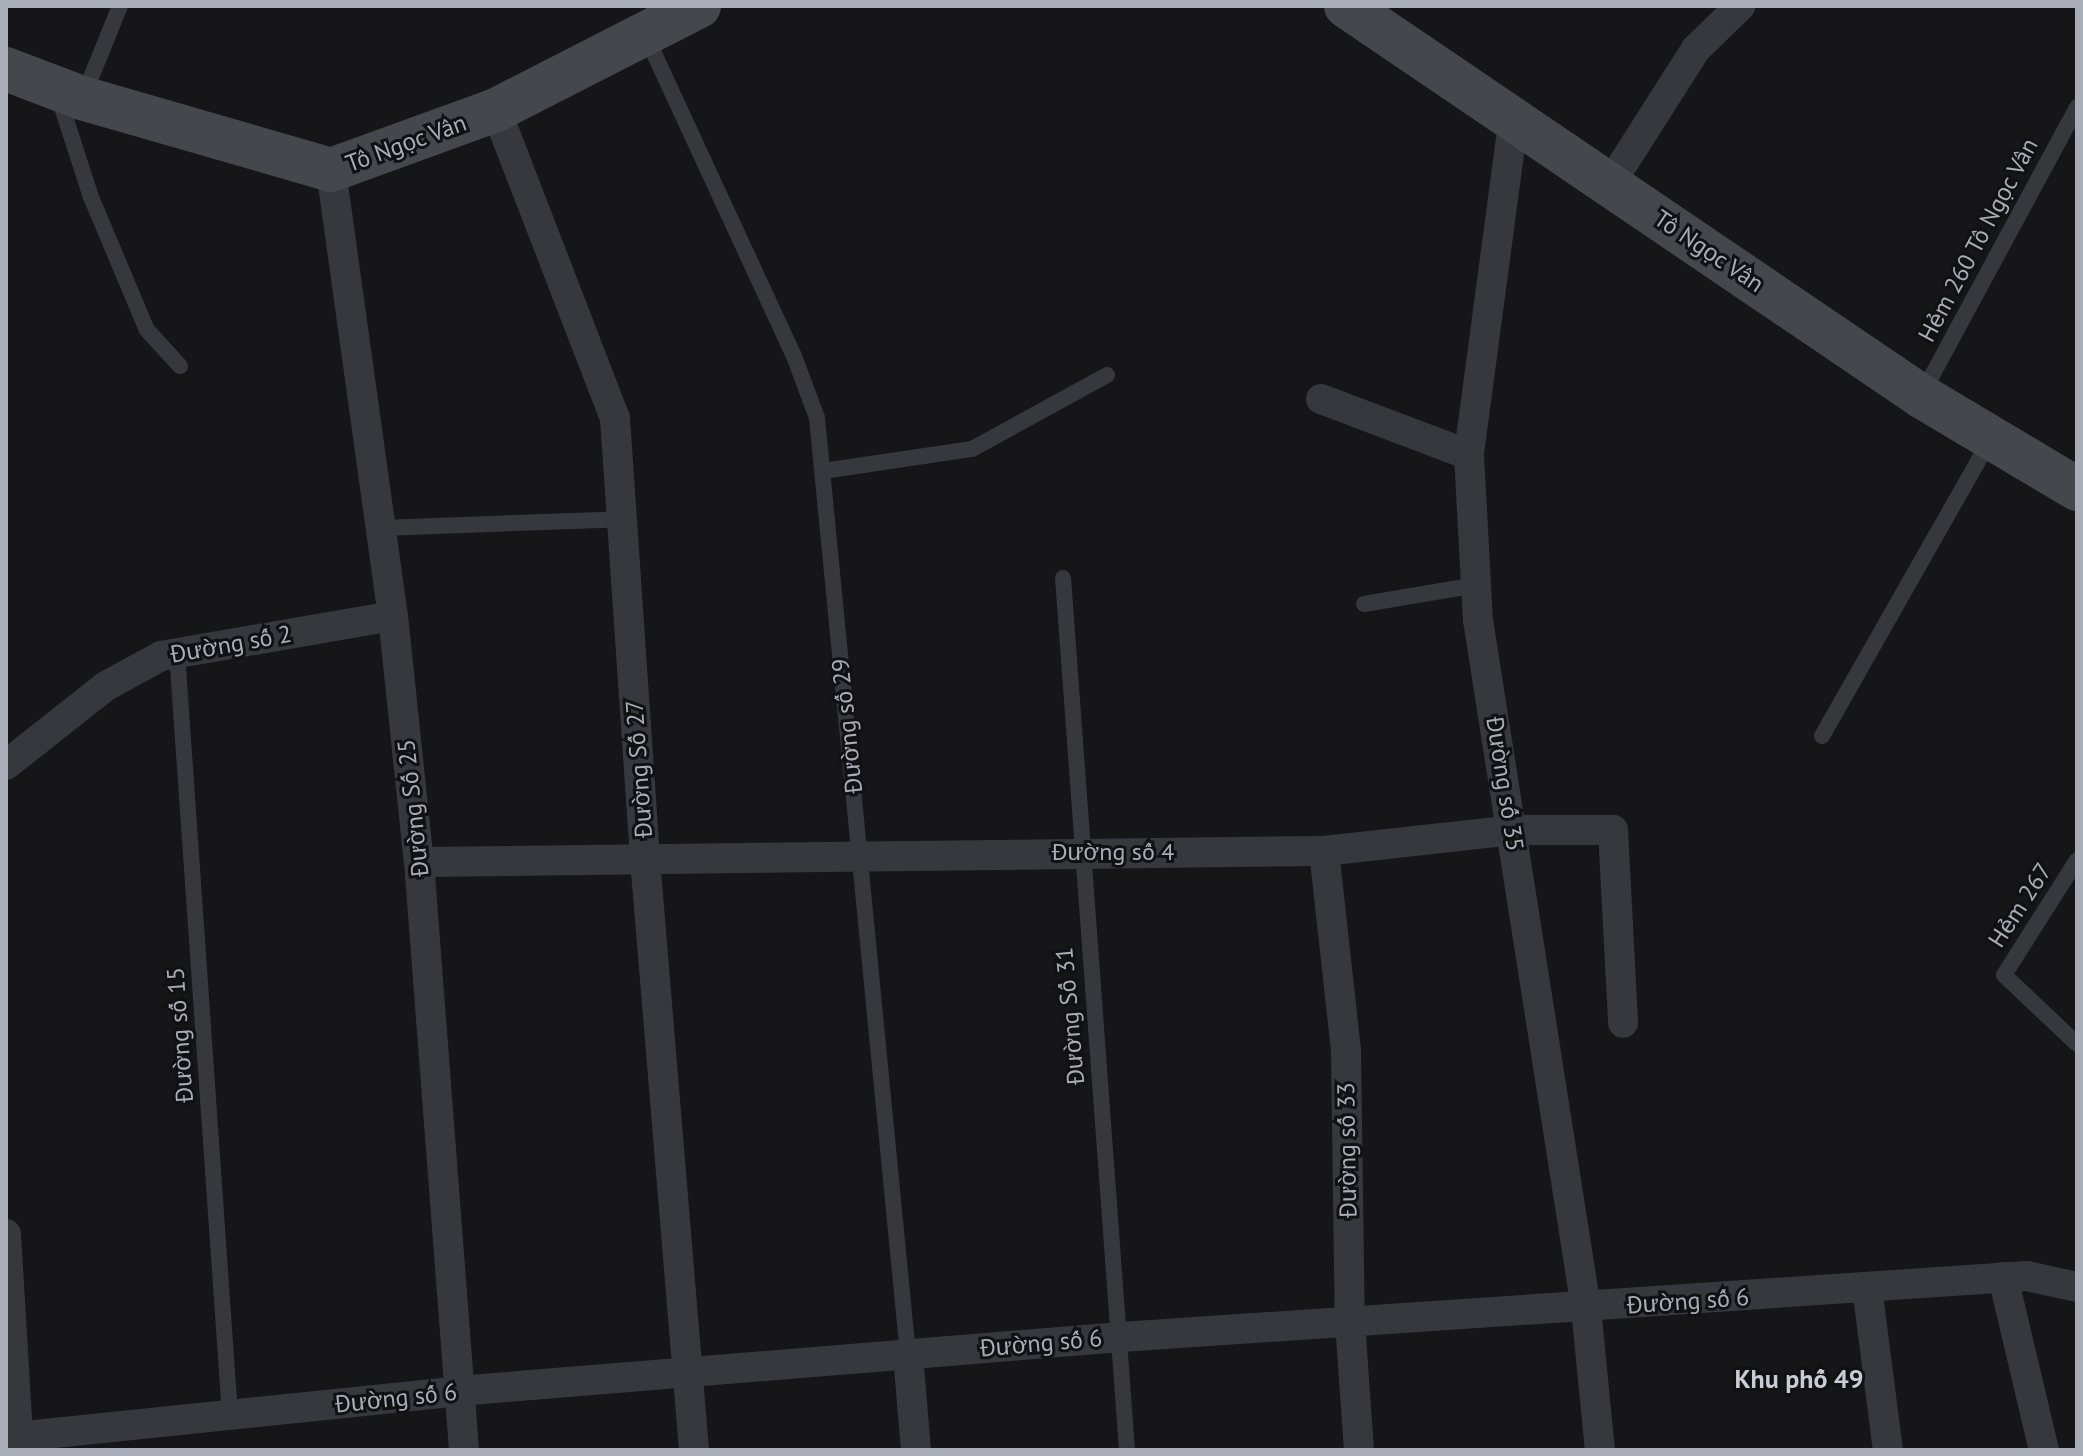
<!DOCTYPE html>
<html>
<head>
<meta charset="utf-8">
<style>
	body { margin:0 }
	#map { position:relative; width:2083px; height:1456px; overflow:hidden; background:#161618; font-family:"PT Sans",sans-serif }
	div>[style] { position:absolute }
	[style*='--x'] { left:calc(var(--x)*1px); top:calc(var(--y)*1px); width:calc(var(--w)*1px); rotate:calc(var(--a)*1deg) }
	.service>* { height:16px; margin:-8px; padding:0 8px; transform-origin:8px; border-radius:8px; background:#37383d }
	.minor>* { height:30px; margin:-15px; padding:0 15px; transform-origin:15px; border-radius:15px; background:#37383d }
	.secondary>* { height:44px; margin:-22px; padding:0 22px; transform-origin:22px; border-radius:22px; background:#45474d }
	span { translate:-50% -50%; white-space:nowrap; text-align:center; line-height:1.15; -webkit-text-stroke:6px #111113; paint-order:stroke }
	.street-label { font-size:24px; color:#a8adb8 }
	.neighbourhood-label { font-size:26px; color:#c9ccd4; font-weight:700 }
	.frame { position:absolute; inset:0; border:8px solid #a8adb8; pointer-events:none }
</style>
</head>
<body>
<div id="map">
	<div class="service">
		<i style="--x:646;--y:36;--w:353;--a:65.2"></i>
		<i style="--x:794;--y:356;--w:66;--a:69.6"></i>
		<i style="--x:817;--y:418;--w:941;--a:84.45"></i>
		<i style="--x:58;--y:95;--w:107;--a:72.1"></i>
		<i style="--x:91;--y:197;--w:144;--a:67.2"></i>
		<i style="--x:147;--y:330;--w:49;--a:47.5"></i>
		<i style="--x:83;--y:97;--w:98;--a:-67.9"></i>
		<i style="--x:1922;--y:394;--w:326;--a:-61.6"></i>
		<i style="--x:823;--y:471;--w:151;--a:-8.4"></i>
		<i style="--x:972;--y:449;--w:154;--a:-28.7"></i>
		<i style="--x:381;--y:528;--w:241;--a:-2.1"></i>
		<i style="--x:1063;--y:578;--w:874;--a:85.8"></i>
		<i style="--x:1364;--y:604;--w:114;--a:-9.6"></i>
		<i style="--x:177;--y:653;--w:764;--a:86.02"></i>
		<i style="--x:1822;--y:736;--w:342;--a:-60.4"></i>
		<i style="--x:2077;--y:860;--w:136;--a:122.4"></i>
		<i style="--x:2004;--y:975;--w:100;--a:43.4"></i>
	</div>
	<div class="minor">
		<i style="--x:496;--y:110;--w:330;--a:68.9"></i>
		<i style="--x:615;--y:418;--w:442;--a:86.1"></i>
		<i style="--x:645;--y:859;--w:593;--a:85.26"></i>
		<i style="--x:1514;--y:116;--w:342;--a:97.6"></i>
		<i style="--x:1469;--y:455;--w:165;--a:86.9"></i>
		<i style="--x:1478;--y:620;--w:696;--a:81.08"></i>
		<i style="--x:1586;--y:1308;--w:143;--a:84.4"></i>
		<i style="--x:331;--y:170;--w:450;--a:82.1"></i>
		<i style="--x:393;--y:616;--w:247;--a:84"></i>
		<i style="--x:419;--y:862;--w:590;--a:85.62"></i>
		<i style="--x:1610;--y:184;--w:160;--a:-57.5"></i>
		<i style="--x:1696;--y:49;--w:62;--a:-44.3"></i>
		<i style="--x:1321;--y:399;--w:158;--a:20.7"></i>
		<i style="--x:6;--y:765;--w:127;--a:-38.3"></i>
		<i style="--x:106;--y:686;--w:63;--a:-28.6"></i>
		<i style="--x:161;--y:656;--w:235;--a:-9.8"></i>
		<i style="--x:1324;--y:851;--w:201;--a:83.7"></i>
		<i style="--x:1346;--y:1051;--w:271;--a:89.2"></i>
		<i style="--x:1350;--y:1322;--w:128;--a:86"></i>
		<i style="--x:419;--y:862;--w:905;--a:-0.7"></i>
		<i style="--x:1324;--y:851;--w:190;--a:-6.3"></i>
		<i style="--x:1513;--y:830;--w:100;--a:0"></i>
		<i style="--x:1613;--y:830;--w:193;--a:87"></i>
		<i style="--x:6;--y:1234;--w:202;--a:86.6"></i>
		<i style="--x:2003;--y:1277;--w:178;--a:76.7"></i>
		<i style="--x:1867;--y:1287;--w:164;--a:82.7"></i>
		<i style="--x:908;--y:1355;--w:95;--a:85.2"></i>
		<i style="--x:6;--y:1438;--w:454;--a:-5.9"></i>
		<i style="--x:458;--y:1391;--w:665;--a:-4.66"></i>
		<i style="--x:1121;--y:1337;--w:908;--a:-3.85"></i>
		<i style="--x:2027;--y:1276;--w:51;--a:12.4"></i>
	</div>
	<div class="secondary">
		<i style="--x:1346;--y:6;--w:695;--a:34.15"></i>
		<i style="--x:1921;--y:396;--w:182;--a:30.8"></i>
		<i style="--x:6;--y:69;--w:81;--a:20.9"></i>
		<i style="--x:82;--y:98;--w:259;--a:16.1"></i>
		<i style="--x:331;--y:170;--w:176;--a:-20"></i>
		<i style="--x:496;--y:110;--w:228;--a:-27.1"></i>
	</div>
	<div class="street-label">
		<span style="left:406px;top:143px;rotate:-20deg">Tô Ngọc Vân</span>
		<span style="left:1978px;top:240px;rotate:-62deg">Hẻm 260 Tô Ngọc Vân</span>
		<span style="left:1709px;top:251px;rotate:34deg">Tô Ngọc Vân</span>
		<span style="left:231px;top:644px;rotate:-10deg">Đường số 2</span>
		<span style="left:847px;top:726px;rotate:-96deg">Đường số 29</span>
		<span style="left:639px;top:769px;rotate:-94deg">Đường Số 27</span>
		<span style="left:1505px;top:784px;rotate:81deg">Đường số 35</span>
		<span style="left:413px;top:808px;rotate:-96deg">Đường Số 25</span>
		<span style="left:1113px;top:852px">Đường số 4</span>
		<span style="left:2020px;top:905px;rotate:-57deg">Hẻm 267</span>
		<span style="left:1070px;top:1016px;rotate:-95deg">Đường Số 31</span>
		<span style="left:180px;top:1035px;rotate:-94deg">Đường số 15</span>
		<span style="left:1347px;top:1150px;rotate:-91deg">Đường số 33</span>
		<span style="left:1688px;top:1301px;rotate:-4deg">Đường số 6</span>
		<span style="left:1041px;top:1343px;rotate:-5deg">Đường số 6</span>
		<span style="left:396px;top:1398px;rotate:-6deg">Đường số 6</span>
	</div>
	<div class="neighbourhood-label">
		<span style="left:1799px;top:1379px">Khu phố 49</span>
	</div>
	<div class="frame"></div>
</div>
</body>
</html>
